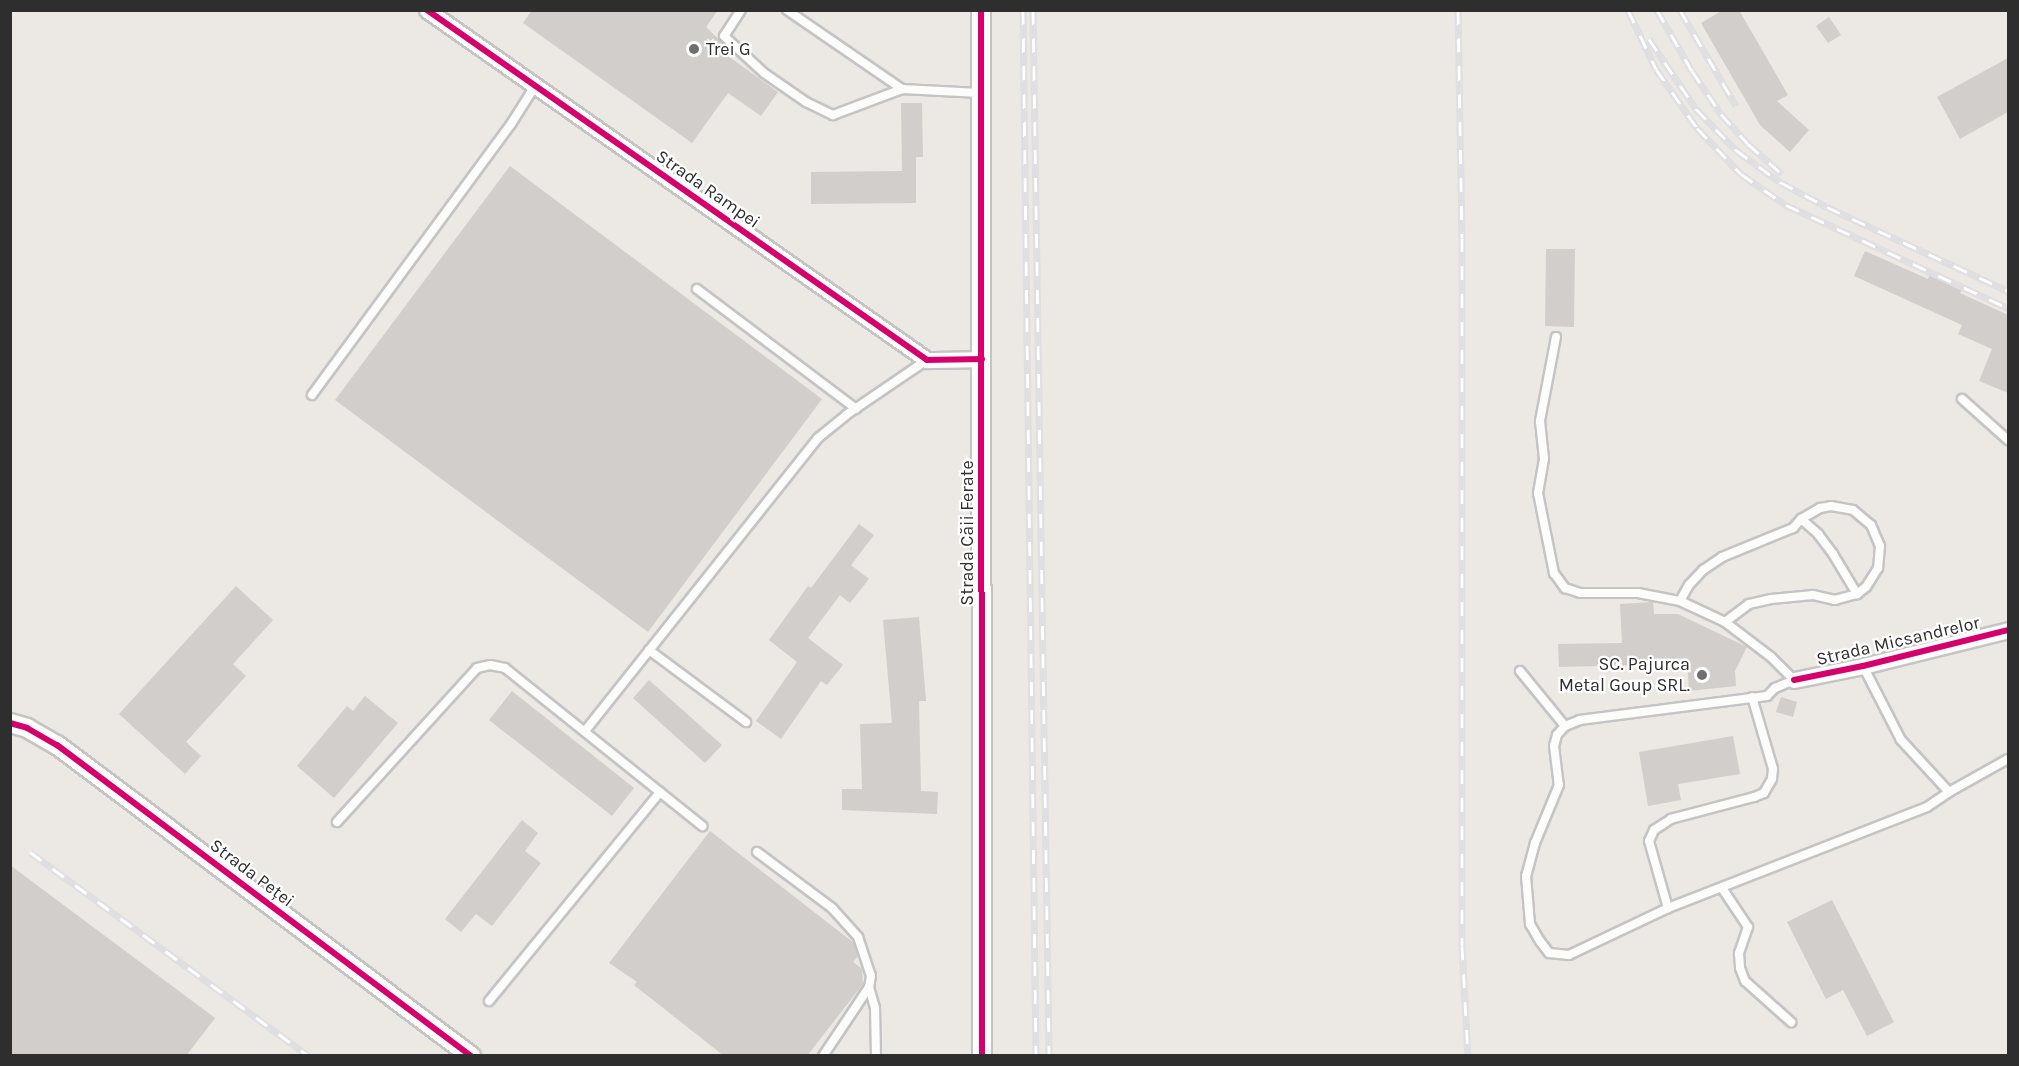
<!DOCTYPE html>
<html>
<head>
<meta charset="utf-8">
<style>
	body { margin:0 }
	#map { position:relative; width:2019px; height:1066px; overflow:hidden; background:#ece8e4; font-family:Karla,sans-serif }
	div>[style] { position:absolute }
	[style*='--x'] { left:calc(var(--x)*1px); top:calc(var(--y)*1px); width:calc(var(--w)*1px); rotate:calc(var(--a)*1deg) }
	.building>* { inset:0; background:#d1cecb }
	.roads { filter:drop-shadow(2px 0 #c5c4c5) drop-shadow(-2px 0 #c5c4c5) drop-shadow(0 2px #c5c4c5) drop-shadow(0 -2px #c5c4c5) }
	.service>* { height:8px; margin:-4px; padding:0 4px; transform-origin:4px; border-radius:4px; background:#fcfcfb }
	.minor>* { height:15px; margin:-7.5px; padding:0 7.5px; transform-origin:7.5px; border-radius:7.5px; background:#fcfcfb }
	.tertiary>* { height:18px; margin:-9px; padding:0 9px; transform-origin:9px; border-radius:9px; background:#fcfcfb }
	.rail>* { height:7px; margin-top:-3.5px; transform-origin:0; background:repeating-linear-gradient(90deg,#fff 0 14px,#dfdfe1 0 28px); box-sizing:border-box; border-block:2px solid #dfdfe1 }
	.cycleway>* { height:6px; margin:-3px; padding:0 3px; transform-origin:3px; border-radius:3px; background:#d6006c }
	.dots>* { width:16px; height:16px; translate:-50% -50%; box-sizing:border-box; border:3px solid #fff; border-radius:50% }
	span { translate:-50% -50%; white-space:nowrap; text-align:center; line-height:1.15; -webkit-text-stroke:4.5px #fff; paint-order:stroke }
	.poi-label { font-size:18px; color:#2e2e2e }
	.left { translate:0 -50%; text-align:left }
	.right { translate:-100% -50%; text-align:right }
	.street-label { font-size:18px; color:#2e2e2e }
	.frame { position:absolute; inset:0; border:12px solid #2e2e2e; pointer-events:none }
</style>
</head>
<body>
<div id="map">
	<div class="building">
		<i style="clip-path:polygon(532px 10px,718px 10px,706px 27px,731px 51px,728px 56px,778px 92px,761px 116px,728px 93px,692px 143px,523px 23px)"></i>
		<i style="clip-path:polygon(1723px 10px,1739px 10px,1788px 95px,1777px 101px,1809px 130px,1790px 152px,1760px 125px,1701px 23px)"></i>
		<i style="clip-path:polygon(1829px 17px,1841px 35px,1828px 43px,1816px 26px)"></i>
		<i style="clip-path:polygon(2008px 58px,2008px 112px,1960px 139px,1937px 97px)"></i>
		<i style="clip-path:polygon(901px 103px,922px 103px,923px 157px,916px 157px,916px 203px,811px 204px,811px 172px,902px 171px)"></i>
		<i style="clip-path:polygon(510px 166px,822px 399px,648px 632px,335px 400px)"></i>
		<i style="clip-path:polygon(1546px 249px,1575px 249px,1574px 327px,1545px 326px)"></i>
		<i style="clip-path:polygon(1865px 251px,1928px 279px,1930px 274px,1962px 289px,1960px 293px,2008px 315px,2008px 393px,1979px 381px,1992px 349px,1958px 334px,1962px 325px,1854px 276px)"></i>
		<i style="clip-path:polygon(859px 524px,874px 535px,851px 565px,869px 579px,850px 603px,840px 595px,808px 638px,843px 665px,827px 685px,821px 681px,781px 739px,756px 721px,797px 662px,769px 640px,808px 586px,811px 588px)"></i>
		<i style="clip-path:polygon(236px 586px,273px 620px,233px 664px,246px 676px,186px 742px,201px 756px,185px 774px,119px 714px)"></i>
		<i style="clip-path:polygon(1653px 602px,1654px 614px,1678px 614px,1747px 647px,1735px 671px,1736px 686px,1689px 691px,1687px 658px,1636px 661px,1637px 665px,1559px 667px,1558px 644px,1622px 643px,1620px 604px)"></i>
		<i style="clip-path:polygon(919px 617px,926px 701px,919px 701px,921px 791px,938px 792px,937px 814px,842px 810px,842px 789px,862px 789px,860px 724px,892px 723px,883px 620px)"></i>
		<i style="clip-path:polygon(649px 680px,722px 745px,705px 763px,633px 698px)"></i>
		<i style="clip-path:polygon(512px 691px,634px 788px,612px 816px,489px 720px)"></i>
		<i style="clip-path:polygon(365px 696px,398px 723px,334px 798px,297px 766px,347px 706px,353px 711px)"></i>
		<i style="clip-path:polygon(1781px 697px,1797px 702px,1793px 717px,1776px 712px)"></i>
		<i style="clip-path:polygon(1733px 736px,1740px 774px,1678px 784px,1681px 800px,1648px 806px,1639px 752px)"></i>
		<i style="clip-path:polygon(522px 820px,538px 833px,525px 851px,541px 863px,492px 926px,476px 914px,461px 932px,445px 919px)"></i>
		<i style="clip-path:polygon(710px 831px,854px 943px,858px 956px,853px 962px,862px 969px,863px 984px,807px 1056px,724px 1056px,634px 985px,637px 982px,609px 963px)"></i>
		<i style="clip-path:polygon(10px 865px,215px 1018px,186px 1056px,10px 1056px)"></i>
		<i style="clip-path:polygon(1832px 900px,1894px 1022px,1867px 1036px,1843px 990px,1826px 999px,1787px 922px)"></i>
	</div>
	<div class="roads">
		<div class="service">
			<i style="--x:741;--y:10;--w:31;--a:123"></i>
			<i style="--x:724;--y:36;--w:54;--a:42.8"></i>
			<i style="--x:764;--y:73;--w:51;--a:34.6"></i>
			<i style="--x:806;--y:102;--w:30;--a:26"></i>
			<i style="--x:833;--y:115;--w:74;--a:-20.6"></i>
			<i style="--x:902;--y:89;--w:78;--a:2.9"></i>
			<i style="--x:787;--y:10;--w:140;--a:34.5"></i>
			<i style="--x:697;--y:289;--w:199;--a:37"></i>
			<i style="--x:1556;--y:337;--w:86;--a:100.8"></i>
			<i style="--x:1540;--y:421;--w:38;--a:84"></i>
			<i style="--x:1544;--y:459;--w:35;--a:100"></i>
			<i style="--x:1538;--y:493;--w:82;--a:78.7"></i>
			<i style="--x:1554;--y:573;--w:19;--a:54"></i>
			<i style="--x:1565;--y:588;--w:16;--a:18"></i>
			<i style="--x:1580;--y:593;--w:58;--a:0"></i>
			<i style="--x:1638;--y:593;--w:43;--a:10.8"></i>
			<i style="--x:1680;--y:601;--w:50;--a:25"></i>
			<i style="--x:1725;--y:622;--w:58;--a:37.3"></i>
			<i style="--x:1771;--y:657;--w:33;--a:45"></i>
			<i style="--x:1794;--y:680;--w:21;--a:157"></i>
			<i style="--x:1775;--y:688;--w:11;--a:135"></i>
			<i style="--x:1767;--y:696;--w:189;--a:172.7"></i>
			<i style="--x:1580;--y:720;--w:16;--a:158"></i>
			<i style="--x:1565;--y:726;--w:12;--a:132"></i>
			<i style="--x:1557;--y:735;--w:11;--a:105"></i>
			<i style="--x:1554;--y:746;--w:39;--a:83"></i>
			<i style="--x:1559;--y:785;--w:63;--a:112.5"></i>
			<i style="--x:1535;--y:843;--w:34;--a:105"></i>
			<i style="--x:1526;--y:876;--w:48;--a:85.2"></i>
			<i style="--x:1530;--y:924;--w:20;--a:60"></i>
			<i style="--x:1540;--y:941;--w:15;--a:53"></i>
			<i style="--x:1549;--y:953;--w:20;--a:6"></i>
			<i style="--x:1569;--y:955;--w:110;--a:-25.4"></i>
			<i style="--x:312;--y:395;--w:336;--a:-53.7"></i>
			<i style="--x:511;--y:124;--w:45;--a:-57.7"></i>
			<i style="--x:1962;--y:399;--w:62;--a:41.7"></i>
			<i style="--x:1801;--y:519;--w:23;--a:41"></i>
			<i style="--x:1818;--y:534;--w:25;--a:53"></i>
			<i style="--x:1833;--y:554;--w:47;--a:59"></i>
			<i style="--x:1680;--y:601;--w:18;--a:-61"></i>
			<i style="--x:1689;--y:585;--w:21;--a:-47"></i>
			<i style="--x:1703;--y:570;--w:23;--a:-34"></i>
			<i style="--x:1722;--y:557;--w:77;--a:-22.2"></i>
			<i style="--x:1793;--y:528;--w:12;--a:-48"></i>
			<i style="--x:1801;--y:519;--w:22;--a:-30"></i>
			<i style="--x:1820;--y:508;--w:11;--a:-10"></i>
			<i style="--x:1831;--y:506;--w:22;--a:10"></i>
			<i style="--x:1853;--y:510;--w:23;--a:40"></i>
			<i style="--x:1871;--y:525;--w:23;--a:67"></i>
			<i style="--x:1880;--y:546;--w:22;--a:95"></i>
			<i style="--x:1878;--y:568;--w:22;--a:122"></i>
			<i style="--x:1866;--y:587;--w:11;--a:142"></i>
			<i style="--x:1857;--y:594;--w:23;--a:165"></i>
			<i style="--x:1835;--y:600;--w:23;--a:-167"></i>
			<i style="--x:1813;--y:595;--w:42;--a:174.6"></i>
			<i style="--x:1771;--y:599;--w:23;--a:167"></i>
			<i style="--x:1749;--y:604;--w:30;--a:143"></i>
			<i style="--x:649;--y:650;--w:121;--a:36.6"></i>
			<i style="--x:1520;--y:671;--w:71;--a:50.7"></i>
			<i style="--x:1752;--y:697;--w:75;--a:73.7"></i>
			<i style="--x:1773;--y:769;--w:10;--a:96"></i>
			<i style="--x:1772;--y:779;--w:16;--a:120"></i>
			<i style="--x:1764;--y:793;--w:11;--a:158"></i>
			<i style="--x:1754;--y:797;--w:86;--a:165.2"></i>
			<i style="--x:1671;--y:819;--w:20;--a:147"></i>
			<i style="--x:1654;--y:830;--w:12;--a:114"></i>
			<i style="--x:1649;--y:841;--w:70;--a:74.2"></i>
			<i style="--x:1668;--y:908;--w:278;--a:-21.3"></i>
			<i style="--x:1927;--y:807;--w:27;--a:-34"></i>
			<i style="--x:1949;--y:792;--w:71;--a:-132.7"></i>
			<i style="--x:1901;--y:740;--w:83;--a:-117.2"></i>
			<i style="--x:585;--y:731;--w:374;--a:-51.5"></i>
			<i style="--x:818;--y:438;--w:36;--a:-39"></i>
			<i style="--x:846;--y:415;--w:98;--a:-34.2"></i>
			<i style="--x:1949;--y:792;--w:68;--a:-29.2"></i>
			<i style="--x:337;--y:822;--w:208;--a:-47.7"></i>
			<i style="--x:477;--y:668;--w:13;--a:-13"></i>
			<i style="--x:490;--y:665;--w:15;--a:11"></i>
			<i style="--x:505;--y:668;--w:253;--a:38.7"></i>
			<i style="--x:757;--y:852;--w:94;--a:36.7"></i>
			<i style="--x:832;--y:908;--w:39;--a:48"></i>
			<i style="--x:858;--y:937;--w:41;--a:71.6"></i>
			<i style="--x:871;--y:976;--w:11;--a:100"></i>
			<i style="--x:869;--y:987;--w:22;--a:74"></i>
			<i style="--x:875;--y:1008;--w:48;--a:88.8"></i>
			<i style="--x:1722;--y:888;--w:47;--a:56.3"></i>
			<i style="--x:1748;--y:927;--w:28;--a:109"></i>
			<i style="--x:1739;--y:953;--w:15;--a:86"></i>
			<i style="--x:1740;--y:968;--w:14;--a:69"></i>
			<i style="--x:1745;--y:981;--w:62;--a:41.7"></i>
			<i style="--x:489;--y:1001;--w:270;--a:-50.7"></i>
			<i style="--x:823;--y:1056;--w:83;--a:-56.3"></i>
		</div>
		<div class="minor">
			<i style="--x:427;--y:10;--w:610;--a:34.99"></i>
			<i style="--x:927;--y:360;--w:55;--a:-1"></i>
			<i style="--x:1794;--y:680;--w:70;--a:-11.5"></i>
			<i style="--x:1863;--y:666;--w:149;--a:-13.9"></i>
		</div>
		<div class="tertiary">
			<i style="--x:981;--y:10;--w:1046;--a:89.95"></i>
			<i style="--x:10;--y:723;--w:18;--a:16"></i>
			<i style="--x:27;--y:728;--w:34;--a:30"></i>
			<i style="--x:57;--y:745;--w:518;--a:36.91"></i>
		</div>
	</div>
	<div class="rail">
		<i style="--x:1023;--y:10;--w:1046;--a:89.29"></i>
		<i style="--x:1033;--y:10;--w:1046;--a:89.12"></i>
		<i style="--x:1458;--y:10;--w:228;--a:89"></i>
		<i style="--x:1462;--y:238;--w:708;--a:90"></i>
		<i style="--x:1462;--y:946;--w:110;--a:86.9"></i>
		<i style="--x:1628;--y:10;--w:65;--a:64.6"></i>
		<i style="--x:1656;--y:69;--w:72;--a:55.2"></i>
		<i style="--x:1697;--y:128;--w:64;--a:46.3"></i>
		<i style="--x:1741;--y:174;--w:55;--a:34.6"></i>
		<i style="--x:1786;--y:205;--w:245;--a:24.9"></i>
		<i style="--x:1657;--y:10;--w:70;--a:60.2"></i>
		<i style="--x:1692;--y:71;--w:52;--a:56"></i>
		<i style="--x:1721;--y:114;--w:40;--a:48"></i>
		<i style="--x:1748;--y:144;--w:45;--a:41.4"></i>
		<i style="--x:1680;--y:10;--w:111;--a:59.7"></i>
		<i style="--x:1649;--y:39;--w:84;--a:56.1"></i>
		<i style="--x:1696;--y:109;--w:57;--a:45.7"></i>
		<i style="--x:1736;--y:150;--w:54;--a:36"></i>
		<i style="--x:1780;--y:182;--w:53;--a:28"></i>
		<i style="--x:1827;--y:207;--w:200;--a:24.9"></i>
		<i style="--x:30;--y:852;--w:346;--a:36.2"></i>
	</div>
	<div class="cycleway">
		<i style="--x:427;--y:10;--w:610;--a:34.99"></i>
		<i style="--x:927;--y:360;--w:55;--a:-1"></i>
		<i style="--x:981;--y:10;--w:1046;--a:89.95"></i>
		<i style="--x:1794;--y:680;--w:70;--a:-11.5"></i>
		<i style="--x:1863;--y:666;--w:149;--a:-13.9"></i>
		<i style="--x:10;--y:723;--w:18;--a:16"></i>
		<i style="--x:27;--y:728;--w:34;--a:30"></i>
		<i style="--x:57;--y:745;--w:518;--a:36.91"></i>
	</div>
	<div class="dots">
		<i style="left:694px;top:49px;background:#706f6e"></i>
		<i style="left:1702px;top:675px;background:#706f6e"></i>
	</div>
	<div class="poi-label">
		<span class="left" style="left:706px;top:49px">Trei G</span>
		<span class="right" style="left:1690px;top:675px">SC. Pajurca<br>Metal Goup SRL.</span>
	</div>
	<div class="street-label">
		<span style="left:708px;top:189px;rotate:35deg">Strada Rampei</span>
		<span style="left:967px;top:533px;rotate:-90deg">Strada Căii Ferate</span>
		<span style="left:1898px;top:641px;rotate:-13deg">Strada Micsandrelor</span>
		<span style="left:252px;top:873px;rotate:37deg">Strada Peței</span>
	</div>
	<div class="frame"></div>
</div>
</body>
</html>
